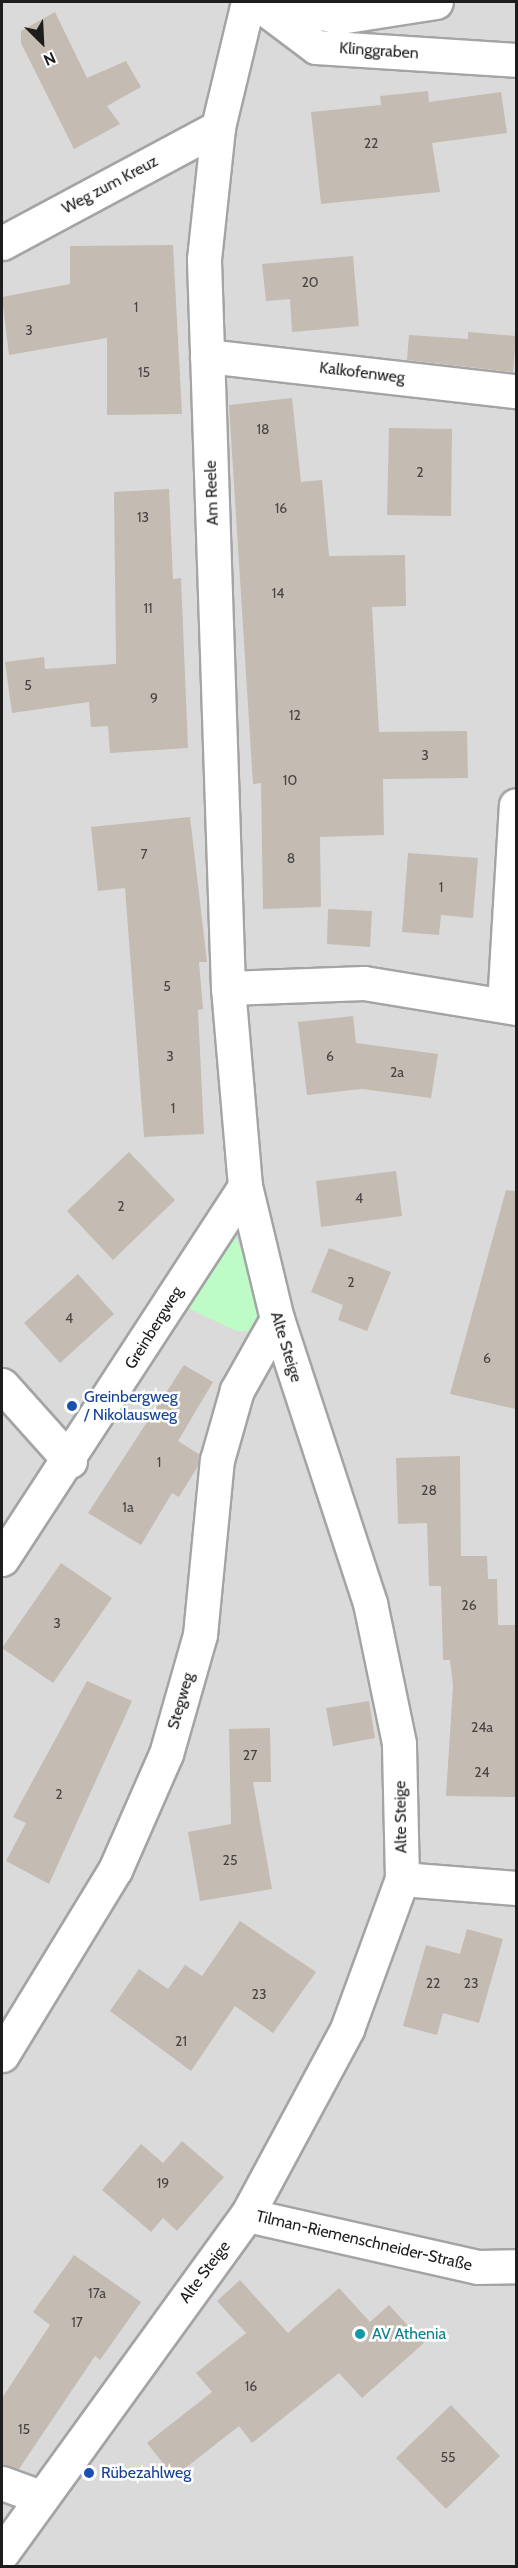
<!DOCTYPE html>
<html>
<head>
<meta charset="utf-8">
<style>
	body { margin:0 }
	#map { position:relative; width:518px; height:2568px; overflow:hidden; background:#efece3; font-family:Cabin,sans-serif }
	div>[style] { position:absolute }
	[style*='--x'] { left:calc(var(--x)*1px); top:calc(var(--y)*1px); width:calc(var(--w)*1px); rotate:calc(var(--a)*1deg) }
	.residential>* { inset:0; background:#dbdada }
	.park>* { inset:0; background:#bdfcc7 }
	.building>* { inset:0; background:#c4bbb2 }
	.roads { filter:drop-shadow(2px 0 #a4a4a4) drop-shadow(-2px 0 #a4a4a4) drop-shadow(0 2px #a4a4a4) drop-shadow(0 -2px #a4a4a4) }
	.street>* { height:33px; margin:-16.5px; padding:0 16.5px; transform-origin:16.5px; border-radius:16.5px; background:#fff }
	.dots>* { width:16px; height:16px; translate:-50% -50%; box-sizing:border-box; border:3px solid #fff; border-radius:50% }
	span { translate:-50% -50%; white-space:nowrap; text-align:center; line-height:1.15; -webkit-text-stroke:5px #fff; paint-order:stroke }
	.number-label { font-size:14px; color:#474442 }
	.number-label span { -webkit-text-stroke-width:0 }
	.street-label { font-size:16px; color:#1d1d1d }
	.transit-label { font-size:16px; color:#164399 }
	.left { translate:0 -50%; text-align:left }
	.culture-label { font-size:16px; color:#0d838f }
	.frame { position:absolute; inset:0; border:3px solid #1d1d1d; pointer-events:none }
	.north { position:absolute; left:12px; top:12px; width:60px; height:60px; -webkit-text-stroke:4px #fff; paint-order:stroke; rotate:156deg; font-size:16px; font-weight:700; line-height:24px; text-align:center; color:#1d1d1d }
	.north::after { content:''; display:block; margin:auto; width:21px; height:27px; background:#1d1d1d; clip-path:polygon(50% 0,100% 100%,50% 72%,0 100%) }
</style>
</head>
<body>
<div id="map">
	<div class="residential">
		<i style="clip-path:polygon(2px 2px,516px 2px,516px 2566px,2px 2566px)"></i>
	</div>
	<div class="park">
		<i style="clip-path:polygon(235px 1236px,266px 1304px,256px 1331px,236px 1331px,188px 1308px)"></i>
	</div>
	<div class="building">
		<i style="clip-path:polygon(55px 12px,87px 78px,126px 61px,141px 87px,107px 106px,120px 124px,74px 149px,21px 43px,21px 31px)"></i>
		<i style="clip-path:polygon(428px 91px,429px 102px,501px 92px,507px 133px,432px 143px,440px 192px,321px 204px,311px 112px,381px 105px,380px 96px)"></i>
		<i style="clip-path:polygon(173px 245px,182px 414px,107px 415px,107px 338px,9px 355px,2px 297px,70px 284px,70px 246px)"></i>
		<i style="clip-path:polygon(353px 256px,359px 326px,292px 332px,290px 299px,266px 301px,262px 264px)"></i>
		<i style="clip-path:polygon(468px 332px,516px 336px,513px 372px,407px 360px,409px 335px,468px 339px)"></i>
		<i style="clip-path:polygon(292px 398px,301px 482px,322px 480px,329px 556px,405px 555px,406px 606px,372px 607px,379px 732px,467px 731px,468px 778px,383px 779px,384px 835px,320px 837px,321px 907px,263px 909px,261px 783px,253px 784px,229px 405px)"></i>
		<i style="clip-path:polygon(389px 428px,452px 429px,451px 516px,387px 515px)"></i>
		<i style="clip-path:polygon(169px 489px,173px 579px,181px 578px,188px 748px,110px 753px,108px 726px,91px 727px,89px 702px,12px 713px,5px 662px,44px 657px,45px 669px,116px 664px,114px 492px)"></i>
		<i style="clip-path:polygon(190px 817px,207px 962px,199px 962px,203px 1009px,198px 1010px,204px 1134px,144px 1137px,125px 888px,98px 891px,91px 827px)"></i>
		<i style="clip-path:polygon(408px 853px,478px 858px,473px 918px,441px 915px,439px 935px,402px 932px)"></i>
		<i style="clip-path:polygon(328px 909px,372px 911px,370px 947px,327px 944px)"></i>
		<i style="clip-path:polygon(353px 1016px,356px 1043px,438px 1054px,431px 1098px,362px 1089px,307px 1095px,298px 1022px)"></i>
		<i style="clip-path:polygon(129px 1152px,175px 1200px,113px 1260px,67px 1211px)"></i>
		<i style="clip-path:polygon(396px 1171px,402px 1216px,321px 1227px,316px 1181px)"></i>
		<i style="clip-path:polygon(506px 1190px,516px 1191px,516px 1409px,450px 1394px)"></i>
		<i style="clip-path:polygon(329px 1248px,391px 1272px,367px 1331px,338px 1320px,343px 1305px,311px 1292px)"></i>
		<i style="clip-path:polygon(78px 1274px,114px 1314px,60px 1363px,24px 1323px)"></i>
		<i style="clip-path:polygon(184px 1365px,213px 1382px,178px 1441px,199px 1454px,198px 1466px,179px 1497px,172px 1493px,141px 1545px,88px 1513px)"></i>
		<i style="clip-path:polygon(460px 1456px,461px 1556px,487px 1556px,488px 1579px,497px 1579px,498px 1625px,516px 1625px,516px 1797px,446px 1796px,453px 1686px,450px 1660px,443px 1660px,441px 1586px,429px 1586px,427px 1523px,398px 1524px,396px 1458px)"></i>
		<i style="clip-path:polygon(61px 1563px,112px 1598px,53px 1683px,2px 1648px)"></i>
		<i style="clip-path:polygon(87px 1681px,132px 1701px,49px 1884px,6px 1861px,26px 1823px,13px 1817px)"></i>
		<i style="clip-path:polygon(369px 1701px,375px 1738px,333px 1746px,326px 1708px)"></i>
		<i style="clip-path:polygon(270px 1728px,271px 1782px,253px 1782px,272px 1889px,200px 1901px,188px 1832px,231px 1824px,229px 1729px)"></i>
		<i style="clip-path:polygon(240px 1921px,316px 1972px,273px 2033px,235px 2006px,191px 2071px,110px 2011px,139px 1969px,168px 1989px,185px 1965px,202px 1976px)"></i>
		<i style="clip-path:polygon(467px 1929px,503px 1939px,479px 2023px,443px 2013px,437px 2035px,403px 2026px,426px 1945px,460px 1954px)"></i>
		<i style="clip-path:polygon(182px 2141px,224px 2177px,177px 2231px,163px 2218px,151px 2232px,102px 2190px,141px 2144px,163px 2163px)"></i>
		<i style="clip-path:polygon(74px 2255px,141px 2302px,100px 2360px,95px 2356px,19px 2469px,2px 2465px,2px 2398px,50px 2325px,33px 2312px)"></i>
		<i style="clip-path:polygon(240px 2280px,288px 2333px,339px 2288px,370px 2322px,389px 2305px,424px 2343px,362px 2398px,339px 2373px,252px 2443px,239px 2426px,174px 2477px,147px 2443px,212px 2392px,196px 2373px,246px 2333px,217px 2301px)"></i>
		<i style="clip-path:polygon(451px 2405px,500px 2456px,446px 2509px,396px 2458px)"></i>
	</div>
	<div class="roads">
		<div class="street">
			<i style="--x:256;--y:2;--w:75;--a:36.9"></i>
			<i style="--x:316;--y:47;--w:200;--a:3.7"></i>
			<i style="--x:272;--y:2;--w:70;--a:12.4"></i>
			<i style="--x:340;--y:17;--w:97;--a:-8.9"></i>
			<i style="--x:2;--y:243;--w:245;--a:-28.2"></i>
			<i style="--x:207;--y:356;--w:311;--a:6.5"></i>
			<i style="--x:228;--y:988;--w:136;--a:-2.1"></i>
			<i style="--x:364;--y:983;--w:154;--a:9.3"></i>
			<i style="--x:504;--y:1005;--w:200;--a:-86.6"></i>
			<i style="--x:2;--y:1385;--w:102;--a:48.2"></i>
			<i style="--x:2;--y:1559;--w:445;--a:-56.9"></i>
			<i style="--x:402;--y:1879;--w:114;--a:4.5"></i>
			<i style="--x:2;--y:2055;--w:217;--a:-58.6"></i>
			<i style="--x:115;--y:1870;--w:127;--a:-66.3"></i>
			<i style="--x:166;--y:1754;--w:124;--a:-74.1"></i>
			<i style="--x:200;--y:1635;--w:176;--a:-84.5"></i>
			<i style="--x:217;--y:1460;--w:73;--a:-74.1"></i>
			<i style="--x:237;--y:1390;--w:81;--a:-60.6"></i>
			<i style="--x:247;--y:2215;--w:236;--a:12.7"></i>
			<i style="--x:477;--y:2267;--w:39;--a:-1"></i>
			<i style="--x:2;--y:2483;--w:38;--a:20"></i>
			<i style="--x:2;--y:2553;--w:417;--a:-54.1"></i>
			<i style="--x:247;--y:2215;--w:211;--a:-61.7"></i>
			<i style="--x:347;--y:2029;--w:160;--a:-69.9"></i>
			<i style="--x:402;--y:1879;--w:136;--a:-91.3"></i>
			<i style="--x:399;--y:1743;--w:143;--a:-101.7"></i>
			<i style="--x:370;--y:1603;--w:299;--a:-108.1"></i>
			<i style="--x:277;--y:1319;--w:137;--a:-103.5"></i>
			<i style="--x:245;--y:1186;--w:199;--a:-94.9"></i>
			<i style="--x:228;--y:988;--w:729;--a:-91.89"></i>
			<i style="--x:204;--y:259;--w:133;--a:-83.9"></i>
			<i style="--x:218;--y:127;--w:129;--a:-76.5"></i>
		</div>
	</div>
	<div class="dots">
		<i style="left:72px;top:1406px;background:#1a4fb4"></i>
		<i style="left:360px;top:2334px;background:#0f9aa8"></i>
		<i style="left:89px;top:2473px;background:#1a4fb4"></i>
	</div>
	<div class="number-label">
		<span style="left:371px;top:143px">22</span>
		<span style="left:310px;top:282px">20</span>
		<span style="left:136px;top:307px">1</span>
		<span style="left:29px;top:330px">3</span>
		<span style="left:144px;top:372px">15</span>
		<span style="left:263px;top:429px">18</span>
		<span style="left:420px;top:472px">2</span>
		<span style="left:281px;top:508px">16</span>
		<span style="left:143px;top:517px">13</span>
		<span style="left:278px;top:593px">14</span>
		<span style="left:148px;top:608px">11</span>
		<span style="left:28px;top:685px">5</span>
		<span style="left:154px;top:698px">9</span>
		<span style="left:295px;top:715px">12</span>
		<span style="left:425px;top:755px">3</span>
		<span style="left:290px;top:780px">10</span>
		<span style="left:144px;top:854px">7</span>
		<span style="left:291px;top:858px">8</span>
		<span style="left:441px;top:887px">1</span>
		<span style="left:167px;top:986px">5</span>
		<span style="left:170px;top:1056px">3</span>
		<span style="left:330px;top:1056px">6</span>
		<span style="left:397px;top:1072px">2a</span>
		<span style="left:173px;top:1108px">1</span>
		<span style="left:359px;top:1198px">4</span>
		<span style="left:121px;top:1206px">2</span>
		<span style="left:351px;top:1282px">2</span>
		<span style="left:69px;top:1318px">4</span>
		<span style="left:487px;top:1358px">6</span>
		<span style="left:159px;top:1462px">1</span>
		<span style="left:429px;top:1490px">28</span>
		<span style="left:128px;top:1507px">1a</span>
		<span style="left:469px;top:1605px">26</span>
		<span style="left:57px;top:1623px">3</span>
		<span style="left:482px;top:1727px">24a</span>
		<span style="left:250px;top:1755px">27</span>
		<span style="left:482px;top:1772px">24</span>
		<span style="left:59px;top:1794px">2</span>
		<span style="left:230px;top:1860px">25</span>
		<span style="left:433px;top:1983px">22</span>
		<span style="left:471px;top:1983px">23</span>
		<span style="left:259px;top:1994px">23</span>
		<span style="left:181px;top:2041px">21</span>
		<span style="left:163px;top:2183px">19</span>
		<span style="left:97px;top:2293px">17a</span>
		<span style="left:77px;top:2322px">17</span>
		<span style="left:251px;top:2386px">16</span>
		<span style="left:24px;top:2429px">15</span>
		<span style="left:448px;top:2457px">55</span>
	</div>
	<div class="street-label">
		<span style="left:379px;top:51px;rotate:4deg">Klinggraben</span>
		<span style="left:110px;top:185px;rotate:-28deg">Weg zum Kreuz</span>
		<span style="left:362px;top:373px;rotate:7deg">Kalkofenweg</span>
		<span style="left:212px;top:493px;rotate:-92deg">Am Reele</span>
		<span style="left:154px;top:1328px;rotate:-58deg">Greinbergweg</span>
		<span style="left:286px;top:1347px;rotate:73deg">Alte Steige</span>
		<span style="left:181px;top:1701px;rotate:-74deg">Stegweg</span>
		<span style="left:401px;top:1817px;rotate:-91deg">Alte Steige</span>
		<span style="left:364px;top:2241px;rotate:13deg">Tilman-Riemenschneider-Straße</span>
		<span style="left:205px;top:2272px;rotate:-53deg">Alte Steige</span>
	</div>
	<div class="transit-label">
		<span class="left" style="left:84px;top:1406px">Greinbergweg<br>/ Nikolausweg</span>
		<span class="left" style="left:101px;top:2473px">Rübezahlweg</span>
	</div>
	<div class="culture-label">
		<span class="left" style="left:372px;top:2334px">AV Athenia</span>
	</div>
	<div class="frame"></div>
	<div class="north">N</div>
</div>
</body>
</html>
